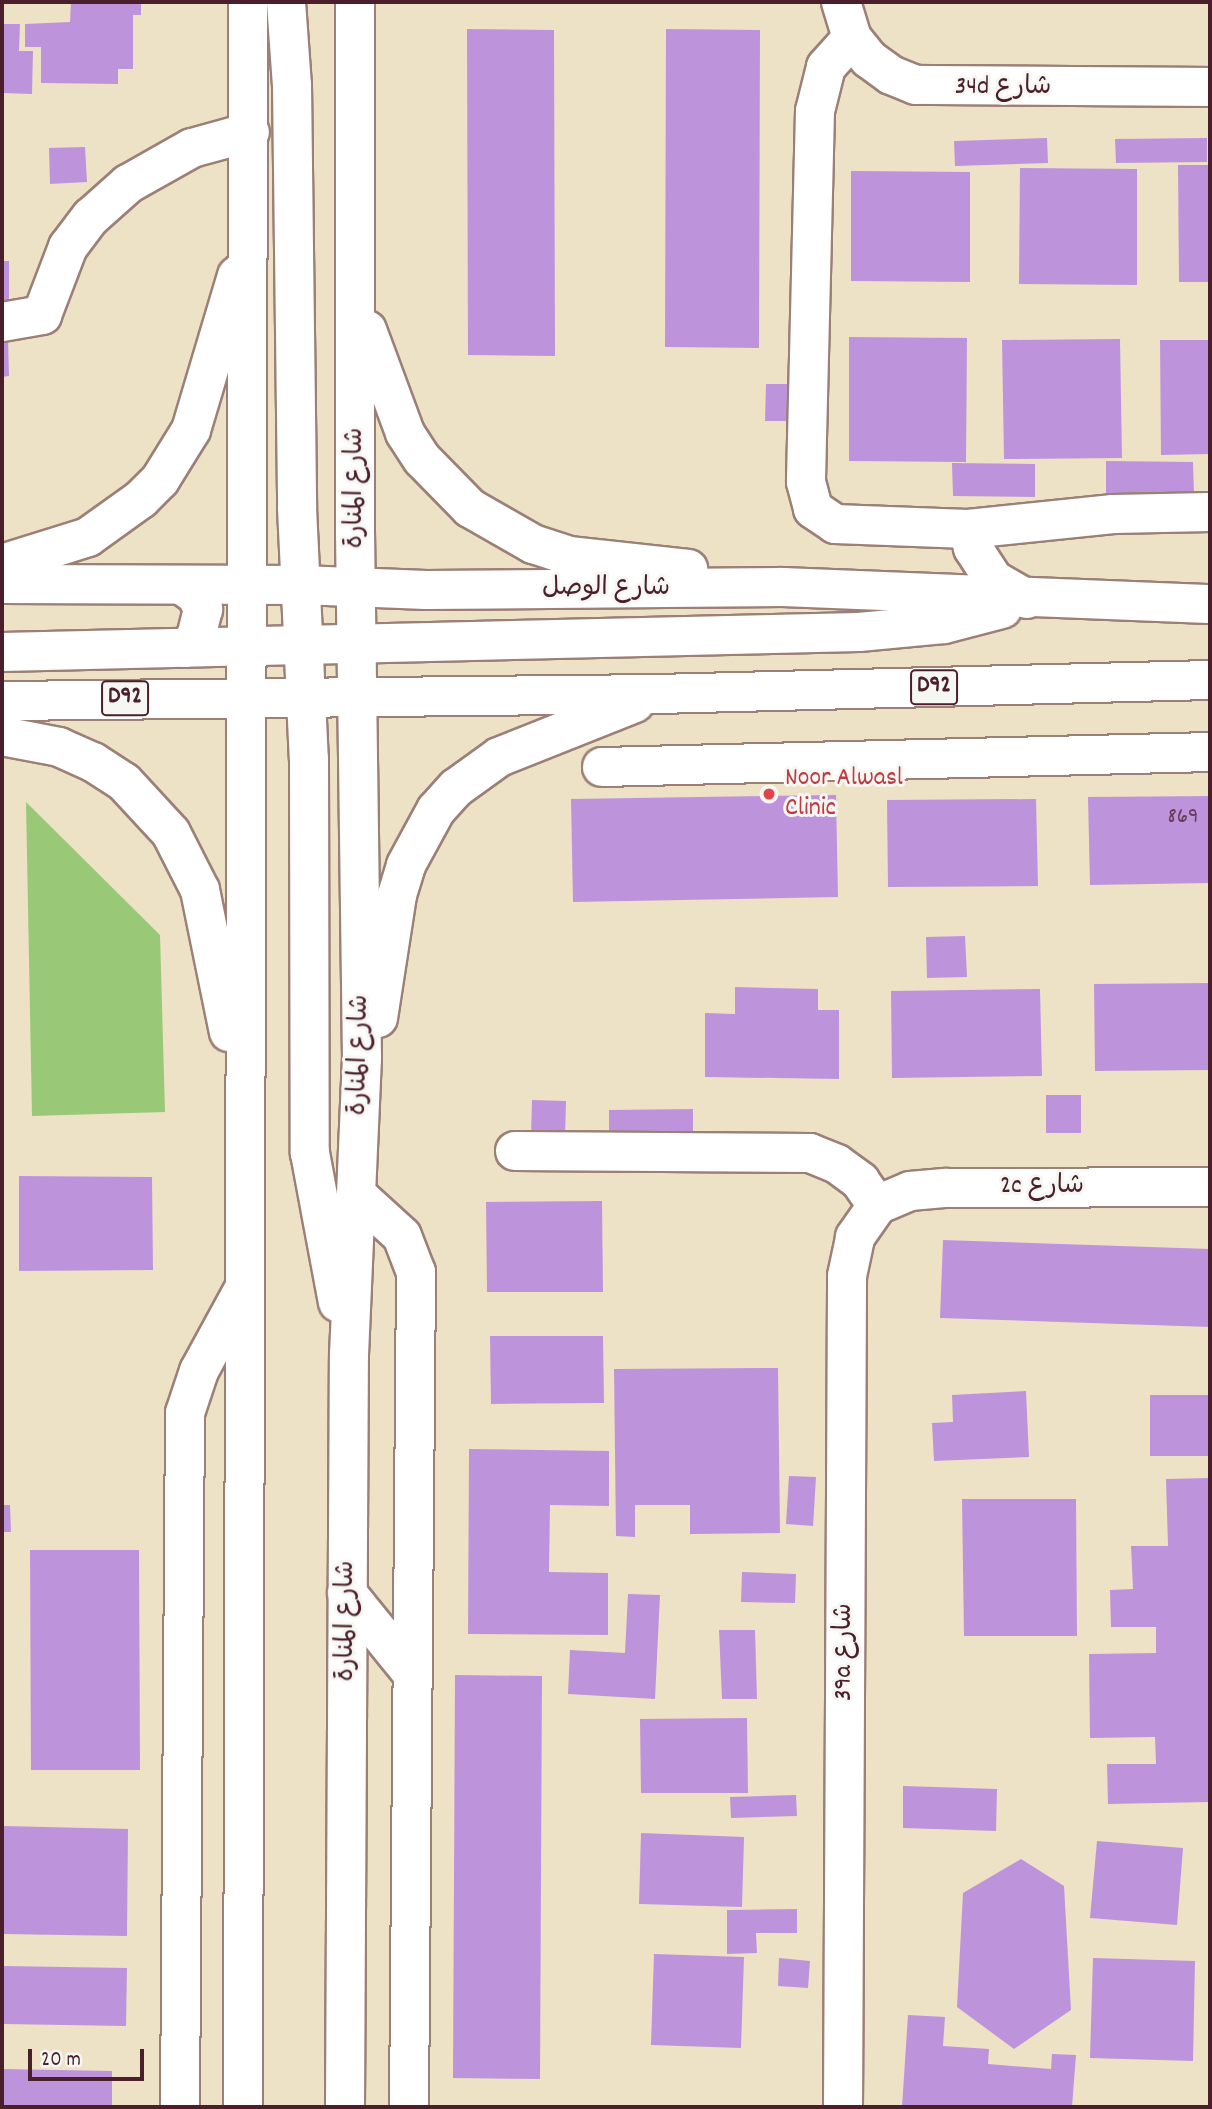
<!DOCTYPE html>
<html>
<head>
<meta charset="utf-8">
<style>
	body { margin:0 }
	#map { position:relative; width:1212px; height:2109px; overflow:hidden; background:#ede2c5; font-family:Dekko,"Playpen Sans Arabic",sans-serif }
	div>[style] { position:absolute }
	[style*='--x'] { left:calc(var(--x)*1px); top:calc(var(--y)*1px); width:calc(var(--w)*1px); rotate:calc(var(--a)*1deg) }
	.green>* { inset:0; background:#99c876 }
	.building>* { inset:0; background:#bd94db }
	.roads { filter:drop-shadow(2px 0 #9c8078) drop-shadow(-2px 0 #9c8078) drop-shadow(0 2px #9c8078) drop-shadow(0 -2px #9c8078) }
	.minor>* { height:38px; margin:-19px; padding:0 19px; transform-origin:19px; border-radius:19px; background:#fff }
	.major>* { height:38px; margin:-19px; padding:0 19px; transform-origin:19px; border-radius:19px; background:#fff }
	.dots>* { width:19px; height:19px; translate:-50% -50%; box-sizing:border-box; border:4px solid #f6f6f2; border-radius:50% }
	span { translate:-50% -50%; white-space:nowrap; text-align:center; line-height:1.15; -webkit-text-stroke:6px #f6f6f2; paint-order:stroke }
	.number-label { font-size:23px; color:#673c57 }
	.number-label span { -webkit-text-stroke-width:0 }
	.shield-label span { padding:2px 5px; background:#f6f6f2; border:2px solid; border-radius:5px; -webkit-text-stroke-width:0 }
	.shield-label { font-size:24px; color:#4a1f2b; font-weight:700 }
	.street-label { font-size:26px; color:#4a1f2b }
	.health-label { font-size:26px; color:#be3a42 }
	.left { translate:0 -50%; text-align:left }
	.frame { position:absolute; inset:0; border:4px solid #4a1f2b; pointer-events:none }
	.scale { position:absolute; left:28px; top:2049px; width:116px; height:32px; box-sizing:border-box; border:4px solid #4a1f2b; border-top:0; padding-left:9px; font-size:21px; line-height:24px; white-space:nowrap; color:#4a1f2b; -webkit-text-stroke:5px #f6f6f2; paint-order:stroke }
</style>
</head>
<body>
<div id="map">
	<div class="green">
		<i style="clip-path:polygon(26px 802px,160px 935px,165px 1112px,32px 1116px)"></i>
	</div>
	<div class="building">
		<i style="clip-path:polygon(71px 2px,141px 2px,141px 15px,133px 15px,133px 69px,118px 69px,118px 84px,41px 83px,41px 47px,25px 47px,25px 24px,70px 22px)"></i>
		<i style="clip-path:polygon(2px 24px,20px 24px,19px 51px,33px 51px,32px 94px,2px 93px)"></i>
		<i style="clip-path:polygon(467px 29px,554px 30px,555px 356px,468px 355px)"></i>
		<i style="clip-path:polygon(666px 29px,760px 30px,759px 348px,665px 347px)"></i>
		<i style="clip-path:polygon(1047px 138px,1048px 163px,955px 166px,954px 141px)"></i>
		<i style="clip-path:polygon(1207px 138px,1207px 162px,1116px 163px,1115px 139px)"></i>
		<i style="clip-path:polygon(85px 147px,87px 182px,50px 184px,49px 148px)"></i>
		<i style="clip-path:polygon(1178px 165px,1210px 165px,1210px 282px,1179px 282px)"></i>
		<i style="clip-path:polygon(1020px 168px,1137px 169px,1137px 285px,1019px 284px)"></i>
		<i style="clip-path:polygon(851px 171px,970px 172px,970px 282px,851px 281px)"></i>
		<i style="clip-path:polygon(2px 261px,9px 261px,9px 301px,2px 301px)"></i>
		<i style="clip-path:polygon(849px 337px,967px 338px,966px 462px,849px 461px)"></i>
		<i style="clip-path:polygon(2px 338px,8px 338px,9px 376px,2px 377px)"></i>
		<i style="clip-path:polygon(1120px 339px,1122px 458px,1004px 459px,1002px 340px)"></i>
		<i style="clip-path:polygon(1160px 340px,1210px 340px,1210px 454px,1161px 455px)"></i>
		<i style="clip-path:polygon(766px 384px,798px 384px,798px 421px,765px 421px)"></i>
		<i style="clip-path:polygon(1106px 461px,1193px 462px,1194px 495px,1106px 494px)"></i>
		<i style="clip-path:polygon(952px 463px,1035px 464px,1035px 497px,953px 496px)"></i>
		<i style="clip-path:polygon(836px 795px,838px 897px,573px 902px,571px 799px)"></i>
		<i style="clip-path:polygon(1210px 796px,1210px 883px,1090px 885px,1088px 797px)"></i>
		<i style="clip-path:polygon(1036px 799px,1038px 886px,888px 887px,887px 800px)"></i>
		<i style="clip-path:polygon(965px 936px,967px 977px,927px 978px,926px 937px)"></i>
		<i style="clip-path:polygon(1210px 983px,1210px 1070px,1095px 1071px,1094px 984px)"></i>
		<i style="clip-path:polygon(735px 987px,818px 989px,818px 1010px,839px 1010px,839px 1079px,705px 1077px,705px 1013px,735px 1014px)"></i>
		<i style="clip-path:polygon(1040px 989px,1042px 1076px,892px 1078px,891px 991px)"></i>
		<i style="clip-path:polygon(1046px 1095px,1081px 1095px,1081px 1133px,1046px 1133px)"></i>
		<i style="clip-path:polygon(532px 1100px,566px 1101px,565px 1137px,531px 1136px)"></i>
		<i style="clip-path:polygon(693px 1109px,693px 1135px,609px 1135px,609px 1110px)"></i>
		<i style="clip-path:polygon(19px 1176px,152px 1177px,153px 1270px,19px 1271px)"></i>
		<i style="clip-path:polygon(602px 1201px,603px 1292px,487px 1292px,486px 1202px)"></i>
		<i style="clip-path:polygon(943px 1240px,1210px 1249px,1210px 1327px,940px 1318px)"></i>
		<i style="clip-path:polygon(490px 1336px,603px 1336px,604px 1403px,491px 1404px)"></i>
		<i style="clip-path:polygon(778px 1368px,780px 1533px,690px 1534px,690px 1505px,635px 1505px,635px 1537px,616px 1536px,614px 1369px)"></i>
		<i style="clip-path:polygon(1026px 1391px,1029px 1457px,934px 1461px,932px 1423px,953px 1422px,952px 1395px)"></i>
		<i style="clip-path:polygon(1150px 1395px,1210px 1395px,1210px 1456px,1150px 1456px)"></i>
		<i style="clip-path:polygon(469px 1449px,609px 1451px,609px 1506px,550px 1505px,549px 1572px,608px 1573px,608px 1635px,468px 1634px)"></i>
		<i style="clip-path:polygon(789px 1476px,816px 1477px,813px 1526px,786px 1524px)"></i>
		<i style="clip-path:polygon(1210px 1478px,1210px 1802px,1108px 1804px,1107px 1764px,1156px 1764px,1155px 1737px,1090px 1738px,1089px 1654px,1156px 1653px,1156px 1627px,1111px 1627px,1110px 1590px,1133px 1589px,1131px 1546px,1168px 1546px,1166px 1479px)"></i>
		<i style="clip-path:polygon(962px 1499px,1076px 1499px,1077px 1636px,964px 1636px)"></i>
		<i style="clip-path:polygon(2px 1505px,10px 1505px,11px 1532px,2px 1532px)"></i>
		<i style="clip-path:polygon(30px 1550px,139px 1550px,140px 1770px,31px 1770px)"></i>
		<i style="clip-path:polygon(742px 1572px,796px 1574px,795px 1603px,741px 1602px)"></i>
		<i style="clip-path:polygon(628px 1594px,660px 1595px,655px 1699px,568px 1694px,570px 1650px,625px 1653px)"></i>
		<i style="clip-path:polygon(719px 1630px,755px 1630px,757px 1699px,722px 1699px)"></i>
		<i style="clip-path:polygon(455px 1675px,542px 1676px,540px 2079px,453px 2078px)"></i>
		<i style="clip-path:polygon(747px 1718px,748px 1793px,641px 1793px,640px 1719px)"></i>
		<i style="clip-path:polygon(903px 1786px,997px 1789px,996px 1831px,903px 1828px)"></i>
		<i style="clip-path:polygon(796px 1795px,797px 1816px,731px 1818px,730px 1797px)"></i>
		<i style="clip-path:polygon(3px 1826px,128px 1829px,127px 1936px,2px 1934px)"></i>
		<i style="clip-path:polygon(641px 1833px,744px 1837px,742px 1907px,639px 1904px)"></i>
		<i style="clip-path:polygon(1097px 1841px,1183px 1848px,1177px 1925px,1090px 1918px)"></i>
		<i style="clip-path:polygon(1021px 1859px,1064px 1886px,1071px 2010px,1014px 2049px,957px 2007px,963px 1893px)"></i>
		<i style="clip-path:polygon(797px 1909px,797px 1933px,756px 1933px,757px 1953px,727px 1954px,727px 1910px)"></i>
		<i style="clip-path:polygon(654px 1954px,744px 1957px,741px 2048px,651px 2045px)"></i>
		<i style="clip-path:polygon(779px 1958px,810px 1961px,808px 1988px,778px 1986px)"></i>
		<i style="clip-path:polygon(1093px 1958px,1195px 1961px,1193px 2061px,1090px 2058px)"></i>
		<i style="clip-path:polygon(2px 1966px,127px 1968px,126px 2026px,2px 2024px)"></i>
		<i style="clip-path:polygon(908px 2015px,945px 2017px,943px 2046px,989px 2049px,988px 2064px,1051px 2069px,1052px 2054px,1076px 2055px,1072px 2107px,902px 2107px)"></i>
		<i style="clip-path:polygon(2px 2069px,112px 2071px,112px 2107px,2px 2107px)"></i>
	</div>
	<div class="roads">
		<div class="minor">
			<i style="--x:841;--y:2;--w:38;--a:73"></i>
			<i style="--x:852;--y:38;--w:27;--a:51"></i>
			<i style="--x:869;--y:59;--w:27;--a:36"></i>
			<i style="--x:891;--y:75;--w:27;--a:22"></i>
			<i style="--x:916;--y:85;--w:294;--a:0.4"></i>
			<i style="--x:852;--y:38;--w:39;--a:132"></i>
			<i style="--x:826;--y:67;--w:45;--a:104"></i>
			<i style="--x:815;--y:111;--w:371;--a:91.4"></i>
			<i style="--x:806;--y:482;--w:28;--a:75"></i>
			<i style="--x:813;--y:509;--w:27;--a:34"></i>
			<i style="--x:835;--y:524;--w:133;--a:2.2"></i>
			<i style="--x:968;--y:529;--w:146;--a:-5.9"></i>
			<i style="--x:1113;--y:514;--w:97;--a:-1.2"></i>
			<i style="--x:2;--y:322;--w:41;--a:-9.9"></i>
			<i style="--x:42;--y:315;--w:73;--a:-69.1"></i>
			<i style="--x:68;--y:247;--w:38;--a:-53"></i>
			<i style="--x:91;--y:217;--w:50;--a:-41.7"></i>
			<i style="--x:128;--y:184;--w:73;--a:-29.4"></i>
			<i style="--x:192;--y:148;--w:60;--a:-15.4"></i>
			<i style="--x:602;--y:767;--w:608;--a:-1.41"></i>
			<i style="--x:515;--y:1151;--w:295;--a:0.4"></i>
			<i style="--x:810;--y:1153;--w:29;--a:22"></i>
			<i style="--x:837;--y:1164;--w:29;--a:36"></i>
			<i style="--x:860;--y:1181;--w:29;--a:55"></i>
			<i style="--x:356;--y:1194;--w:62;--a:42.4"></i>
			<i style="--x:402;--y:1236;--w:39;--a:69"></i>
			<i style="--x:416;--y:1272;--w:835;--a:90.48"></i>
			<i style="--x:877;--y:1205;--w:36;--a:-23"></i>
			<i style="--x:910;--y:1191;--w:37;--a:-5"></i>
			<i style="--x:947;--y:1188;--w:263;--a:-0.2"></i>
			<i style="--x:180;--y:2107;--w:694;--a:-89.59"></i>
			<i style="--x:185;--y:1413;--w:44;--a:-71.6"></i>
			<i style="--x:199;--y:1371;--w:90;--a:-61.4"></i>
			<i style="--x:843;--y:2107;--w:831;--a:-89.72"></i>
			<i style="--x:847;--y:1276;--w:40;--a:-78"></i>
			<i style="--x:855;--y:1237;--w:39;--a:-55"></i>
		</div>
		<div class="major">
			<i style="--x:286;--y:2;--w:83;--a:85.9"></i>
			<i style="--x:292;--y:85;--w:423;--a:89.3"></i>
			<i style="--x:297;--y:508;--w:251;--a:87.3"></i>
			<i style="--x:309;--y:759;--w:394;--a:89.9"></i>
			<i style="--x:310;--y:1153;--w:152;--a:79.4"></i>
			<i style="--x:367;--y:330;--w:110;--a:69.7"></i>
			<i style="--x:405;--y:433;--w:31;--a:57"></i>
			<i style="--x:422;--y:459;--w:69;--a:45.6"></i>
			<i style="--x:470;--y:508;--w:73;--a:29.7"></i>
			<i style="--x:533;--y:544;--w:38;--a:18"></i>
			<i style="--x:569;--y:556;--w:120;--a:6.2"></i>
			<i style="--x:968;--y:529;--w:20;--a:75"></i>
			<i style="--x:973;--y:548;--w:38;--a:57"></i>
			<i style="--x:994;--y:580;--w:38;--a:30"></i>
			<i style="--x:2;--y:564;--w:90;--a:-17.4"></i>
			<i style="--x:88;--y:537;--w:65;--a:-35.6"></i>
			<i style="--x:141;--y:499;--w:27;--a:-45"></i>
			<i style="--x:160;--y:480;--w:59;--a:-58.2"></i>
			<i style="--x:191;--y:430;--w:161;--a:-73.4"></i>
			<i style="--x:2;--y:584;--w:299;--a:0.2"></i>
			<i style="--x:301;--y:585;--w:125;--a:2.3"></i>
			<i style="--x:426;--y:590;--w:357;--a:-0.5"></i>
			<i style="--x:783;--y:587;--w:427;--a:2.3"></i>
			<i style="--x:183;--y:586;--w:16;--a:35"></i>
			<i style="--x:196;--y:595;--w:16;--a:63"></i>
			<i style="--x:203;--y:609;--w:30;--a:104"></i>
			<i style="--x:196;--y:638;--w:15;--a:138"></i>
			<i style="--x:2;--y:652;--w:857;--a:-1.34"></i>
			<i style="--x:859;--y:632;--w:85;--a:-5.4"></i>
			<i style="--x:944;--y:624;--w:60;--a:-14.5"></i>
			<i style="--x:2;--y:701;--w:655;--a:-0.61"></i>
			<i style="--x:657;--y:694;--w:553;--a:-1.45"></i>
			<i style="--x:2;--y:736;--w:58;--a:10.9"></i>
			<i style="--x:59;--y:747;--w:37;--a:24"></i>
			<i style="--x:93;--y:762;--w:37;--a:33"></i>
			<i style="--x:124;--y:782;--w:69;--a:47.3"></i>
			<i style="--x:171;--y:833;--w:64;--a:63"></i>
			<i style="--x:200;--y:890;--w:145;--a:78.5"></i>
			<i style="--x:378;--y:1018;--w:124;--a:-81.2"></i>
			<i style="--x:397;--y:895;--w:31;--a:-73"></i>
			<i style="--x:406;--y:865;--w:63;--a:-61.4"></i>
			<i style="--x:436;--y:810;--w:30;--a:-48"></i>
			<i style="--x:456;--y:788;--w:53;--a:-35.8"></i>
			<i style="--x:499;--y:757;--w:146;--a:-21.7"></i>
			<i style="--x:347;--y:1593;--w:102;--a:51"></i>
			<i style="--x:243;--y:2107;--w:2105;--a:-89.86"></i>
			<i style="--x:345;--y:2107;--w:752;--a:-89.7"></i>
			<i style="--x:349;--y:1355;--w:296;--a:-87.5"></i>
			<i style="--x:362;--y:1059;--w:528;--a:-90.76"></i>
			<i style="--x:355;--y:531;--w:529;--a:-90"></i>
		</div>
	</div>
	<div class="dots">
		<i style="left:769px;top:794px;background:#e0444e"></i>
	</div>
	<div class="number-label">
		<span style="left:1183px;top:818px">869</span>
	</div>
	<div class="shield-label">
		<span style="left:934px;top:687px">D92</span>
		<span style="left:125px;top:698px">D92</span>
	</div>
	<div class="street-label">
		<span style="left:1003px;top:88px">34d شارع</span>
		<span style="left:356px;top:488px;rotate:-90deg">شارع المنارة</span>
		<span style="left:606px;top:589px">شارع الوصل</span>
		<span style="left:360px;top:1055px;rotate:-89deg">شارع المنارة</span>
		<span style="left:1042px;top:1187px">2c شارع</span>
		<span style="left:347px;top:1621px;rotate:-90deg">شارع المنارة</span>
		<span style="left:845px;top:1652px;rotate:-90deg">39a شارع</span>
	</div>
	<div class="health-label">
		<span class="left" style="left:785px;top:794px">Noor Alwasl<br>Clinic</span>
	</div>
	<div class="frame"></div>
	<div class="scale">20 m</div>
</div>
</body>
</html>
